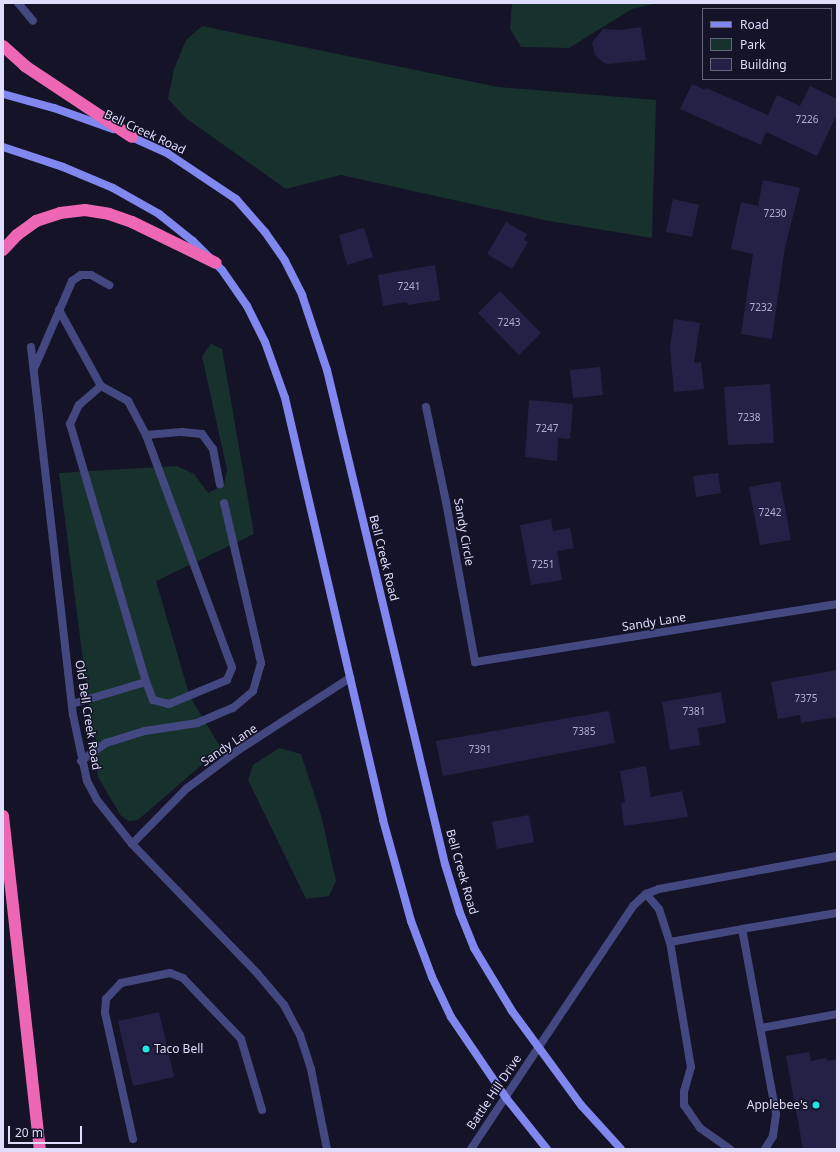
<!DOCTYPE html>
<html>
<head>
<meta charset="utf-8">
<style>
	body { margin:0 }
	#map { position:relative; width:840px; height:1152px; overflow:hidden; background:#151327; font-family:"Noto Sans",sans-serif }
	div>[style] { position:absolute }
	[style*='--x'] { left:calc(var(--x)*1px); top:calc(var(--y)*1px); width:calc(var(--w)*1px); rotate:calc(var(--a)*1deg) }
	.green>* { inset:0; background:#17312d }
	.building>* { inset:0; background:#252146 }
	.lane>* { height:8px; margin:-4px; padding:0 4px; transform-origin:4px; border-radius:4px; background:#444881 }
	.street>* { height:8px; margin:-4px; padding:0 4px; transform-origin:4px; border-radius:4px; background:#444881 }
	.secondary>* { height:8px; margin:-4px; padding:0 4px; transform-origin:4px; border-radius:4px; background:#8088f0 }
	.highway>* { height:12px; margin:-6px; padding:0 6px; transform-origin:6px; border-radius:6px; background:#ed67b5 }
	.dots>* { width:11px; height:11px; translate:-50% -50%; box-sizing:border-box; border:2px solid #151327; border-radius:50% }
	span { translate:-50% -50%; white-space:nowrap; text-align:center; line-height:1.15; -webkit-text-stroke:3px #151327; paint-order:stroke }
	.number-label { font-size:10px; color:#b0aece }
	.number-label span { -webkit-text-stroke-width:0 }
	.street-label { font-size:12px; color:#deddfb }
	.poi-label { font-size:12px; color:#deddfb }
	.left { translate:0 -50%; text-align:left }
	.right { translate:-100% -50%; text-align:right }
	.frame { position:absolute; inset:0; border:4px solid #deddfb; pointer-events:none }
	.legend { position:absolute; left:702px; top:8px; width:130px; height:72px; box-sizing:border-box; background:#151327; border:1px solid #65647c; margin:0; padding:5px 7px; list-style:none; font-size:12px; color:#deddfb }
	.legend li { display:flex; align-items:center; gap:8px; height:20px }
	.legend b { width:20px; border:1px solid #65647c }
	.scale { position:absolute; left:8px; top:1126px; width:74px; height:18px; box-sizing:border-box; border:2px solid #deddfb; border-top:0; padding-left:5px; font-size:12px; line-height:14px; white-space:nowrap; color:#deddfb; -webkit-text-stroke:3px #151327; paint-order:stroke }
</style>
</head>
<body>
<div id="map">
	<div class="green">
		<i style="clip-path:polygon(512px 3px,657px 3px,632px 9px,569px 48px,521px 47px,510px 29px)"></i>
		<i style="clip-path:polygon(202px 26px,498px 87px,656px 100px,652px 238px,549px 221px,341px 175px,286px 189px,187px 119px,168px 99px,174px 69px,186px 40px)"></i>
		<i style="clip-path:polygon(211px 344px,222px 349px,254px 534px,156px 581px,190px 697px,221px 748px,138px 820px,129px 821px,121px 816px,98px 777px,59px 473px,177px 466px,194px 474px,208px 493px,224px 485px,227px 470px,202px 356px)"></i>
		<i style="clip-path:polygon(279px 748px,301px 754px,321px 815px,336px 881px,329px 896px,306px 899px,248px 780px,253px 765px)"></i>
	</div>
	<div class="building">
		<i style="clip-path:polygon(641px 27px,646px 60px,609px 64px,604px 63px,595px 55px,592px 43px,603px 29px,620px 30px)"></i>
		<i style="clip-path:polygon(692px 84px,705px 90px,706px 88px,768px 115px,777px 95px,800px 106px,810px 86px,837px 99px,837px 114px,817px 156px,766px 132px,761px 145px,680px 109px)"></i>
		<i style="clip-path:polygon(763px 180px,800px 188px,785px 247px,772px 339px,741px 334px,753px 254px,731px 249px,741px 202px,758px 206px)"></i>
		<i style="clip-path:polygon(673px 199px,699px 205px,692px 237px,666px 232px)"></i>
		<i style="clip-path:polygon(506px 222px,527px 234px,524px 240px,528px 242px,512px 269px,487px 254px)"></i>
		<i style="clip-path:polygon(364px 228px,373px 257px,347px 265px,339px 235px)"></i>
		<i style="clip-path:polygon(435px 265px,440px 300px,408px 305px,407px 302px,383px 306px,378px 275px)"></i>
		<i style="clip-path:polygon(500px 291px,541px 333px,519px 355px,478px 313px)"></i>
		<i style="clip-path:polygon(674px 319px,700px 323px,694px 363px,701px 362px,704px 389px,674px 392px,670px 348px)"></i>
		<i style="clip-path:polygon(600px 367px,603px 395px,573px 398px,570px 370px)"></i>
		<i style="clip-path:polygon(770px 384px,774px 443px,728px 445px,724px 387px)"></i>
		<i style="clip-path:polygon(529px 400px,573px 404px,570px 439px,558px 438px,557px 461px,525px 457px)"></i>
		<i style="clip-path:polygon(718px 473px,721px 493px,696px 497px,693px 476px)"></i>
		<i style="clip-path:polygon(780px 481px,791px 540px,760px 545px,749px 487px)"></i>
		<i style="clip-path:polygon(551px 519px,553px 531px,570px 528px,574px 548px,557px 551px,562px 580px,531px 585px,520px 525px)"></i>
		<i style="clip-path:polygon(837px 670px,837px 717px,801px 723px,800px 715px,778px 719px,771px 682px)"></i>
		<i style="clip-path:polygon(721px 692px,726px 723px,698px 728px,700px 745px,670px 750px,662px 702px)"></i>
		<i style="clip-path:polygon(609px 711px,615px 743px,443px 776px,436px 741px)"></i>
		<i style="clip-path:polygon(646px 766px,651px 797px,682px 791px,688px 817px,624px 826px,621px 803px,625px 802px,620px 771px)"></i>
		<i style="clip-path:polygon(529px 815px,534px 842px,497px 849px,492px 822px)"></i>
		<i style="clip-path:polygon(159px 1012px,174px 1077px,133px 1086px,118px 1021px)"></i>
		<i style="clip-path:polygon(809px 1052px,811px 1061px,827px 1058px,827px 1061px,837px 1059px,837px 1149px,803px 1149px,786px 1056px)"></i>
	</div>
	<div class="lane">
		<i style="--x:18;--y:3;--w:23;--a:50"></i>
		<i style="--x:59;--y:310;--w:87;--a:61.1"></i>
		<i style="--x:101;--y:386;--w:31;--a:29"></i>
		<i style="--x:128;--y:401;--w:38;--a:62"></i>
		<i style="--x:146;--y:435;--w:248;--a:69.7"></i>
		<i style="--x:232;--y:668;--w:13;--a:113"></i>
		<i style="--x:227;--y:680;--w:63;--a:157.5"></i>
		<i style="--x:169;--y:704;--w:16;--a:-166"></i>
		<i style="--x:153;--y:700;--w:19;--a:-111"></i>
		<i style="--x:146;--y:682;--w:269;--a:-106.4"></i>
		<i style="--x:70;--y:424;--w:21;--a:-65"></i>
		<i style="--x:79;--y:405;--w:29;--a:-41"></i>
		<i style="--x:34;--y:369;--w:96;--a:-66.6"></i>
		<i style="--x:72;--y:281;--w:11;--a:-34"></i>
		<i style="--x:81;--y:275;--w:10;--a:0"></i>
		<i style="--x:91;--y:275;--w:21;--a:29"></i>
		<i style="--x:146;--y:435;--w:36;--a:-5"></i>
		<i style="--x:182;--y:432;--w:20;--a:6"></i>
		<i style="--x:202;--y:434;--w:19;--a:54"></i>
		<i style="--x:213;--y:449;--w:36;--a:79"></i>
		<i style="--x:72;--y:704;--w:77;--a:-16.6"></i>
		<i style="--x:81;--y:761;--w:31;--a:-36"></i>
		<i style="--x:106;--y:743;--w:41;--a:-17.1"></i>
		<i style="--x:145;--y:731;--w:53;--a:-8.7"></i>
		<i style="--x:197;--y:723;--w:39;--a:-23"></i>
		<i style="--x:233;--y:708;--w:26;--a:-40"></i>
		<i style="--x:253;--y:691;--w:29;--a:-74"></i>
		<i style="--x:261;--y:663;--w:164;--a:-103"></i>
		<i style="--x:646;--y:894;--w:20;--a:49"></i>
		<i style="--x:659;--y:909;--w:35;--a:72"></i>
		<i style="--x:670;--y:942;--w:127;--a:80.5"></i>
		<i style="--x:691;--y:1067;--w:25;--a:106"></i>
		<i style="--x:684;--y:1091;--w:14;--a:90"></i>
		<i style="--x:684;--y:1105;--w:28;--a:55"></i>
		<i style="--x:700;--y:1128;--w:37;--a:35"></i>
		<i style="--x:670;--y:942;--w:73;--a:-10.2"></i>
		<i style="--x:761;--y:1028;--w:77;--a:-10.4"></i>
		<i style="--x:538;--y:1048;--w:171;--a:-56.2"></i>
		<i style="--x:633;--y:906;--w:18;--a:-43"></i>
		<i style="--x:646;--y:894;--w:14;--a:-21"></i>
		<i style="--x:659;--y:889;--w:181;--a:-10.5"></i>
		<i style="--x:133;--y:1139;--w:129;--a:-102.5"></i>
		<i style="--x:105;--y:1013;--w:14;--a:-86"></i>
		<i style="--x:106;--y:999;--w:22;--a:-47"></i>
		<i style="--x:121;--y:983;--w:50;--a:-11.5"></i>
		<i style="--x:170;--y:973;--w:14;--a:21"></i>
		<i style="--x:183;--y:978;--w:84;--a:46.4"></i>
		<i style="--x:241;--y:1039;--w:74;--a:73.5"></i>
		<i style="--x:765;--y:1149;--w:15;--a:-58"></i>
		<i style="--x:773;--y:1136;--w:22;--a:-82"></i>
		<i style="--x:776;--y:1114;--w:188;--a:-100.4"></i>
		<i style="--x:742;--y:929;--w:96;--a:-9.6"></i>
	</div>
	<div class="street">
		<i style="--x:31;--y:347;--w:370;--a:83.5"></i>
		<i style="--x:73;--y:715;--w:67;--a:78"></i>
		<i style="--x:87;--y:781;--w:21;--a:62"></i>
		<i style="--x:97;--y:800;--w:56;--a:51.5"></i>
		<i style="--x:132;--y:844;--w:180;--a:45.9"></i>
		<i style="--x:257;--y:973;--w:42;--a:49.8"></i>
		<i style="--x:284;--y:1005;--w:34;--a:62"></i>
		<i style="--x:300;--y:1035;--w:36;--a:72"></i>
		<i style="--x:311;--y:1069;--w:82;--a:78.7"></i>
		<i style="--x:426;--y:407;--w:97;--a:78.1"></i>
		<i style="--x:446;--y:502;--w:163;--a:79.7"></i>
		<i style="--x:475;--y:662;--w:367;--a:-9.1"></i>
		<i style="--x:132;--y:844;--w:77;--a:-45.5"></i>
		<i style="--x:186;--y:789;--w:64;--a:-36.7"></i>
		<i style="--x:237;--y:751;--w:135;--a:-32.9"></i>
		<i style="--x:471;--y:1149;--w:121;--a:-56.4"></i>
	</div>
	<div class="secondary">
		<i style="--x:3;--y:94;--w:53;--a:15.4"></i>
		<i style="--x:54;--y:108;--w:63;--a:19.6"></i>
		<i style="--x:127;--y:135;--w:44;--a:24.2"></i>
		<i style="--x:167;--y:153;--w:83;--a:33.7"></i>
		<i style="--x:236;--y:199;--w:44;--a:48.7"></i>
		<i style="--x:265;--y:232;--w:35;--a:55"></i>
		<i style="--x:285;--y:261;--w:38;--a:63"></i>
		<i style="--x:302;--y:295;--w:79;--a:71.6"></i>
		<i style="--x:327;--y:370;--w:508;--a:76.57"></i>
		<i style="--x:445;--y:864;--w:51;--a:73"></i>
		<i style="--x:460;--y:913;--w:38;--a:68"></i>
		<i style="--x:474;--y:948;--w:74;--a:58.9"></i>
		<i style="--x:512;--y:1011;--w:117;--a:53.7"></i>
		<i style="--x:581;--y:1105;--w:59;--a:47.7"></i>
		<i style="--x:3;--y:147;--w:63;--a:18.4"></i>
		<i style="--x:63;--y:167;--w:54;--a:22.8"></i>
		<i style="--x:113;--y:188;--w:53;--a:29.5"></i>
		<i style="--x:159;--y:214;--w:43;--a:38.5"></i>
		<i style="--x:193;--y:241;--w:41;--a:45"></i>
		<i style="--x:222;--y:270;--w:44;--a:55.2"></i>
		<i style="--x:247;--y:306;--w:40;--a:63.4"></i>
		<i style="--x:265;--y:342;--w:59;--a:70.3"></i>
		<i style="--x:285;--y:398;--w:433;--a:76.9"></i>
		<i style="--x:383;--y:820;--w:105;--a:74.5"></i>
		<i style="--x:411;--y:921;--w:60;--a:69.4"></i>
		<i style="--x:432;--y:977;--w:44;--a:64.6"></i>
		<i style="--x:451;--y:1017;--w:98;--a:55.8"></i>
		<i style="--x:506;--y:1098;--w:65;--a:51.2"></i>
	</div>
	<div class="highway">
		<i style="--x:3;--y:46;--w:30;--a:42"></i>
		<i style="--x:25;--y:66;--w:128;--a:33.6"></i>
		<i style="--x:3;--y:250;--w:21;--a:-47"></i>
		<i style="--x:17;--y:235;--w:24;--a:-36"></i>
		<i style="--x:36;--y:221;--w:25;--a:-18"></i>
		<i style="--x:60;--y:213;--w:25;--a:-7"></i>
		<i style="--x:85;--y:210;--w:24;--a:9"></i>
		<i style="--x:109;--y:214;--w:24;--a:19"></i>
		<i style="--x:132;--y:222;--w:93;--a:26"></i>
		<i style="--x:3;--y:816;--w:335;--a:83.7"></i>
	</div>
	<div class="dots">
		<i style="left:146px;top:1049px;background:#20e5e4"></i>
		<i style="left:816px;top:1105px;background:#20e5e4"></i>
	</div>
	<div class="number-label">
		<span style="left:807px;top:120px">7226</span>
		<span style="left:775px;top:214px">7230</span>
		<span style="left:409px;top:287px">7241</span>
		<span style="left:761px;top:308px">7232</span>
		<span style="left:509px;top:323px">7243</span>
		<span style="left:749px;top:418px">7238</span>
		<span style="left:547px;top:429px">7247</span>
		<span style="left:770px;top:513px">7242</span>
		<span style="left:543px;top:565px">7251</span>
		<span style="left:806px;top:699px">7375</span>
		<span style="left:694px;top:712px">7381</span>
		<span style="left:584px;top:732px">7385</span>
		<span style="left:480px;top:750px">7391</span>
	</div>
	<div class="street-label">
		<span style="left:145px;top:132px;rotate:25deg">Bell Creek Road</span>
		<span style="left:464px;top:532px;rotate:80deg">Sandy Circle</span>
		<span style="left:384px;top:558px;rotate:76deg">Bell Creek Road</span>
		<span style="left:654px;top:622px;rotate:-9deg">Sandy Lane</span>
		<span style="left:88px;top:715px;rotate:81deg">Old Bell Creek Road</span>
		<span style="left:229px;top:745px;rotate:-34deg">Sandy Lane</span>
		<span style="left:462px;top:872px;rotate:74deg">Bell Creek Road</span>
		<span style="left:494px;top:1092px;rotate:-56deg">Battle Hill Drive</span>
	</div>
	<div class="poi-label">
		<span class="left" style="left:154px;top:1049px">Taco Bell</span>
		<span class="right" style="left:808px;top:1105px">Applebee's</span>
	</div>
	<div class="frame"></div>
	<ul class="legend">
	<li><b style="height:5px;background:#8088f0"></b>Road</li>
	<li><b style="height:11px;background:#17312d"></b>Park</li>
	<li><b style="height:11px;background:#252146"></b>Building</li>
	</ul>
	<div class="scale">20 m</div>
</div>
</body>
</html>
